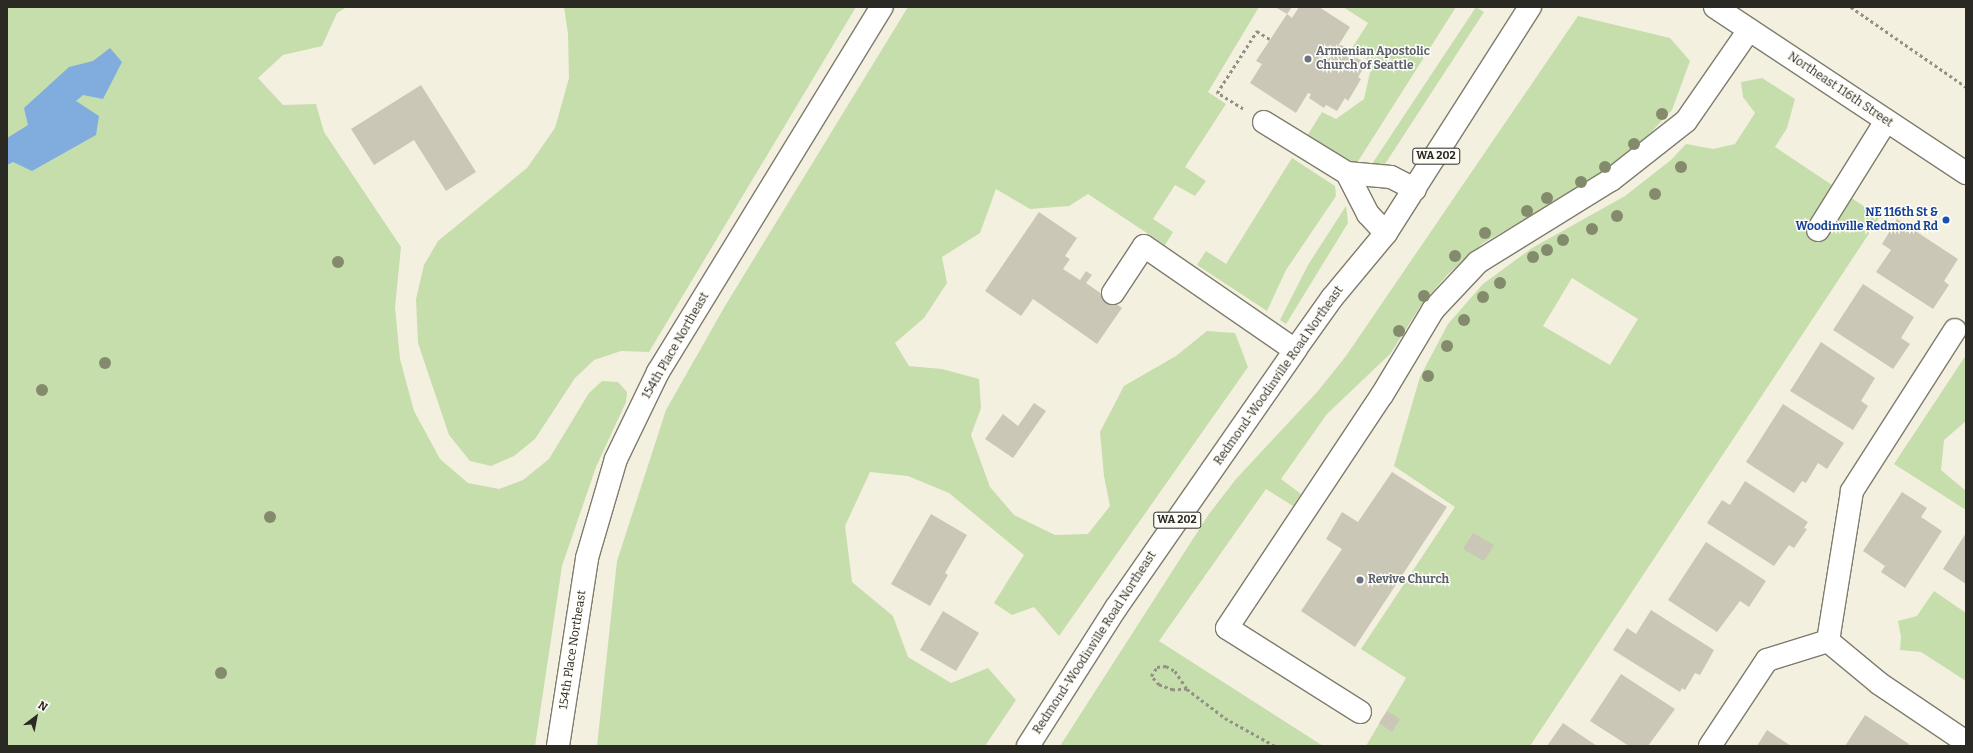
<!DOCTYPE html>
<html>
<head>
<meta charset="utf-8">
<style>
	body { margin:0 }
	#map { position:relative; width:1973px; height:753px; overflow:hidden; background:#f4f0e0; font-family:Bitter,serif }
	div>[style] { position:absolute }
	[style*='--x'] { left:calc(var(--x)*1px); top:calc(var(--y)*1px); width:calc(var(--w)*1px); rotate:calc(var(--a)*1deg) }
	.green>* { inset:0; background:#c6ddac }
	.water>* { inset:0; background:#81adde }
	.building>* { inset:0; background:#cbc7b7 }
	.path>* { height:2.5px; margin-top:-1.25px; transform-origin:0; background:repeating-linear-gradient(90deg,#939085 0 3px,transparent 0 6px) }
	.roads { filter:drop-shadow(1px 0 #7f7c6d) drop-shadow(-1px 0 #7f7c6d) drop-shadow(0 1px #7f7c6d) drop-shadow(0 -1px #7f7c6d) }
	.minor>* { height:22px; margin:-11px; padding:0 11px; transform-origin:11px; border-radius:11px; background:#fff }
	.major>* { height:22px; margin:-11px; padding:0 11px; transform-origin:11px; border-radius:11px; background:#fff }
	.trees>* { width:12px; height:12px; margin:-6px; border-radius:50%; background:#838b6c }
	.dots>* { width:11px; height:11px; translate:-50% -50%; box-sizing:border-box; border:2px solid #fffdf7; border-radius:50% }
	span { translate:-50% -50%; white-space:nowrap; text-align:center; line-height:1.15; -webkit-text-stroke:3px #fffdf7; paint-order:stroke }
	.shield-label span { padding:1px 3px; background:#fffdf7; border:1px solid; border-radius:3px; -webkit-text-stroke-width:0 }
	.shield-label { font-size:11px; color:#2a2923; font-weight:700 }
	.worship-label { font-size:12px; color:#5b616d; font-weight:700 }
	.left { translate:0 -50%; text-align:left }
	.street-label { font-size:12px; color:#2a2923 }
	.transit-label { font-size:12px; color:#164399; font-weight:700 }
	.right { translate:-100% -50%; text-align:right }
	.frame { position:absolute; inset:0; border:8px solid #2a2923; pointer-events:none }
	.north { position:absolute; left:16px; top:697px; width:40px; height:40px; -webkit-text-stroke:3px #fffdf7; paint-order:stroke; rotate:32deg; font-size:11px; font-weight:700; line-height:16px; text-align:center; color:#2a2923 }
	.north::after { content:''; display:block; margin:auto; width:14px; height:18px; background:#2a2923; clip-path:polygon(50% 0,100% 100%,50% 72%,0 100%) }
</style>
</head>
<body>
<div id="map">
	<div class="green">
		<i style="clip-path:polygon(7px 7px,347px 7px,337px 13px,322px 46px,283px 55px,258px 78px,283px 105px,316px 104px,324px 132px,401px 247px,395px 307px,400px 359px,414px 411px,440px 459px,468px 483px,499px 489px,523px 480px,549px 459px,589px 393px,602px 381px,618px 382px,627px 392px,626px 402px,596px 467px,562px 566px,535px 746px,7px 746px)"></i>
		<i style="clip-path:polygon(564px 7px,856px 7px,649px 352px,621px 351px,594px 360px,575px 378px,535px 439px,514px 456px,491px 466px,470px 461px,449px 435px,418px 343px,416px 299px,424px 265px,438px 241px,527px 168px,555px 128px,569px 78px,568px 34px)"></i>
		<i style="clip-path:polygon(908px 7px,1259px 7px,1208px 92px,1226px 104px,1185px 167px,1206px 181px,1195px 196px,1175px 185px,1153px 219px,1173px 232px,1165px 245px,1088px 194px,1069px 206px,1030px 209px,996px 189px,980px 233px,942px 257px,947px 283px,924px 318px,895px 343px,909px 366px,942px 369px,979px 379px,981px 408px,971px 435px,990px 487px,1014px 515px,1055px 535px,1088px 534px,1110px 506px,1104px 476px,1100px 432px,1124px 386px,1176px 356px,1207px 331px,1235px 333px,1248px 367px,1059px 636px,1034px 607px,1012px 615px,994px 603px,1024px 555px,949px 493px,908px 476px,870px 472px,845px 526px,852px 582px,893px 616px,908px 657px,951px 683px,988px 668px,1016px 700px,985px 746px,597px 746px,617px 561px,666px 410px,725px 306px)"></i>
		<i style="clip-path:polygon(1343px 7px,1456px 7px,1355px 166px,1307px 136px,1322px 112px,1336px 119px,1364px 99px,1371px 68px,1364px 56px,1352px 48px,1368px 23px)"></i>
		<i style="clip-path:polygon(1476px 7px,1484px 12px,1385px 164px,1370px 167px)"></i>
		<i style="clip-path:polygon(1578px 16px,1670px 38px,1690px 61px,1672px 110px,1636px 148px,1600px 177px,1483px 243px,1447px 275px,1420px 307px,1390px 354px,1327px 414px,1281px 479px,1301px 494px,1293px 506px,1266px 489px,1159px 641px,1323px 746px,1060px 746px,1209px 514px,1236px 479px,1318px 391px,1346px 356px)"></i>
		<i style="clip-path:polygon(evenodd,1762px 78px,1795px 99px,1787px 128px,1775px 147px,1880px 217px,1530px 746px,1366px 746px,1406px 678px,1361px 649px,1455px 507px,1394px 466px,1420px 377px,1448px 324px,1483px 284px,1532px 248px,1625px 196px,1671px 160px,1686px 144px,1713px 149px,1735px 144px,1755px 113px,1743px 97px,1741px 82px,1762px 78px,1572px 278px,1638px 319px,1610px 365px,1543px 326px,1572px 278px)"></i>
		<i style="clip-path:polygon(1292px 158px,1335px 186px,1336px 196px,1286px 270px,1267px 311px,1197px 265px,1206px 251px,1226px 264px)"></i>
		<i style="clip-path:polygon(1346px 206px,1348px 223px,1286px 324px,1280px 320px,1308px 265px)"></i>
		<i style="clip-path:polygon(1966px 355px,1966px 421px,1944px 440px,1941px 470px,1966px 491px,1966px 510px,1894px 464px)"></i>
		<i style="clip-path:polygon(1934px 591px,1966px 613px,1966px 681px,1921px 652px,1900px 650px,1901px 637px,1898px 621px,1917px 616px)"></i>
	</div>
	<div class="water">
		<i style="clip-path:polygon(110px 48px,122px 62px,103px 99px,83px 95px,76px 101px,99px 116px,96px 135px,32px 171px,13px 162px,7px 165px,7px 138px,28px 125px,24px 108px,69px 67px,93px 61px)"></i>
	</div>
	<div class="building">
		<i style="clip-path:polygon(1275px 7px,1292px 7px,1287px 14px)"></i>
		<i style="clip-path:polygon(1299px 7px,1319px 7px,1350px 27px,1338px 46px,1341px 45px,1358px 55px,1357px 58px,1366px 64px,1358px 77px,1361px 79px,1348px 101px,1345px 98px,1337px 111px,1326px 105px,1324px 108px,1309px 98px,1311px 94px,1308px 93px,1296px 113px,1250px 83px,1262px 64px,1256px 61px,1287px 14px,1292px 18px)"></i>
		<i style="clip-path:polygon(421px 85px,476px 172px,446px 191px,414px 140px,374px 165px,351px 129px)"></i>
		<i style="clip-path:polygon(1039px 212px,1077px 238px,1065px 256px,1070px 259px,1063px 269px,1080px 280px,1086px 271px,1092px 275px,1086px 283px,1122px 308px,1097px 344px,1033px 299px,1021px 316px,985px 291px)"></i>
		<i style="clip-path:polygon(1897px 219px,1958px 259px,1944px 281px,1949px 285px,1933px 309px,1876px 272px,1891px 250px,1882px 244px)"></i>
		<i style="clip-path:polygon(1863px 284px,1914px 317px,1901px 338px,1910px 344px,1893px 369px,1833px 330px)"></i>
		<i style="clip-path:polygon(1821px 342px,1875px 378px,1861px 401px,1868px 406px,1853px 430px,1790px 391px)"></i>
		<i style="clip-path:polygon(1034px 403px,1046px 411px,1013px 458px,985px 439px,1003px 414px,1018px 426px)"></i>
		<i style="clip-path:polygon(1783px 404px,1844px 443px,1827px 469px,1818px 463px,1806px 483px,1802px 481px,1794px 493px,1746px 462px)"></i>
		<i style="clip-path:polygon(1392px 472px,1447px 507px,1355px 647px,1301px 611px,1342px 549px,1326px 539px,1342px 512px,1358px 522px)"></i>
		<i style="clip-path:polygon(1745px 481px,1808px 522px,1804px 528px,1807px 529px,1794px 548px,1789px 545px,1774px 566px,1707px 523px,1722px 500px,1730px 505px)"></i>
		<i style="clip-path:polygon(1902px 492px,1927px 508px,1921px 517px,1942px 531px,1905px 588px,1881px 572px,1885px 566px,1863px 551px)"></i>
		<i style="clip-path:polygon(931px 514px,967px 535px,945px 573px,948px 575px,930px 606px,891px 584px)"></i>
		<i style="clip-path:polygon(1473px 533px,1494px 545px,1484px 561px,1463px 549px)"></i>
		<i style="clip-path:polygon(1966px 533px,1966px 584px,1943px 569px)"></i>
		<i style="clip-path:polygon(1706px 542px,1766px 581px,1749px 607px,1740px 601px,1717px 632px,1668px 600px)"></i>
		<i style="clip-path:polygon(1651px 610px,1714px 650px,1700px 675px,1695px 673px,1685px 690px,1682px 688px,1680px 692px,1613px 650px,1627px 628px,1636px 634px)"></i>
		<i style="clip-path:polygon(943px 611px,979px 633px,956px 671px,920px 650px)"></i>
		<i style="clip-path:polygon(1621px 674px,1675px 709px,1648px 746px,1629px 746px,1590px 721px)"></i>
		<i style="clip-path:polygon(1387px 711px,1400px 719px,1392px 732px,1379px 723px)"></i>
		<i style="clip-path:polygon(1865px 715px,1909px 744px,1908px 746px,1845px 746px)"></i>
		<i style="clip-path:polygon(1563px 723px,1597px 746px,1547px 746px)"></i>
		<i style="clip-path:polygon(1767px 730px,1791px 746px,1757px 746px)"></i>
	</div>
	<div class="path">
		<i style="--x:1851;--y:7;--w:140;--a:34.8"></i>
		<i style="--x:1243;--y:109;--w:31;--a:-148"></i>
		<i style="--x:1217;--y:93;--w:74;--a:-57.2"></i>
		<i style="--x:1257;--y:31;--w:15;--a:32"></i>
		<i style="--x:1187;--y:689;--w:14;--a:176"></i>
		<i style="--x:1173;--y:690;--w:15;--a:-160"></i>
		<i style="--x:1159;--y:685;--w:12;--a:-132"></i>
		<i style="--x:1151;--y:676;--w:11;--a:-56"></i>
		<i style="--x:1157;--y:667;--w:9;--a:-6"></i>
		<i style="--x:1166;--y:666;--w:10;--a:29"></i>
		<i style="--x:1175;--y:671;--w:22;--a:56"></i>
		<i style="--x:1187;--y:689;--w:48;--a:37.3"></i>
		<i style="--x:1225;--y:718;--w:57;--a:29.2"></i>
	</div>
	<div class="roads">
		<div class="minor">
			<i style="--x:1715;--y:7;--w:301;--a:33.5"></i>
			<i style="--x:1264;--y:122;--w:97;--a:31.6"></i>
			<i style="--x:1347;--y:173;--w:44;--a:5.2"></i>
			<i style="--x:1391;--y:177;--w:27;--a:27"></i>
			<i style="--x:1347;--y:173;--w:46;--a:62.9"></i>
			<i style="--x:1368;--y:214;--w:26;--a:47"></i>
			<i style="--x:1818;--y:230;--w:128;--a:-58"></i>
			<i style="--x:1113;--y:293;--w:56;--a:-56.6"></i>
			<i style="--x:1144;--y:246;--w:183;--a:34.6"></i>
			<i style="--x:1828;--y:641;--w:152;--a:-80.9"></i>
			<i style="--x:1852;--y:491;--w:191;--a:-57.4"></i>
			<i style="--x:1828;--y:641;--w:67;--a:39.6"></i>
			<i style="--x:1880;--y:684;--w:104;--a:34"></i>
			<i style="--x:1360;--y:712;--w:157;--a:-147.7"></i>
			<i style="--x:1227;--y:628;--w:280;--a:-56.4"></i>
			<i style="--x:1382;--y:395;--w:99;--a:-59"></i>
			<i style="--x:1433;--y:310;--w:66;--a:-46.8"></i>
			<i style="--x:1478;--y:262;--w:156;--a:-31.7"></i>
			<i style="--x:1611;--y:180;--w:95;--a:-38.2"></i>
			<i style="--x:1686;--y:121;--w:111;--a:-55.3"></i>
			<i style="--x:558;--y:746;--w:190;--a:-81.2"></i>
			<i style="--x:587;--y:558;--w:103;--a:-73.7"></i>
			<i style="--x:616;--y:459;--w:97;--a:-64.2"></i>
			<i style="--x:658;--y:372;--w:428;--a:-58.5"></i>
			<i style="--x:1710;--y:746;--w:103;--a:-56.5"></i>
			<i style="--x:1767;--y:660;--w:64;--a:-17.3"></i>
		</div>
		<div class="major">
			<i style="--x:1028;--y:746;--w:164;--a:-57.5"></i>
			<i style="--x:1116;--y:608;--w:314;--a:-55.2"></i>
			<i style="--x:1295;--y:350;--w:64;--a:-54.6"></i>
			<i style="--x:1332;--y:298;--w:85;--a:-50.3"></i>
			<i style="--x:1386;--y:233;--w:268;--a:-57.5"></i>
		</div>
	</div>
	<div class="trees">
		<i style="left:1662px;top:114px"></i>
		<i style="left:1634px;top:144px"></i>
		<i style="left:1605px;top:167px"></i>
		<i style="left:1681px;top:167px"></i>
		<i style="left:1581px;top:182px"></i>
		<i style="left:1655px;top:194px"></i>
		<i style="left:1547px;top:198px"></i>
		<i style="left:1527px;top:211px"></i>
		<i style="left:1617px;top:216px"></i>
		<i style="left:1592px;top:229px"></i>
		<i style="left:1485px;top:233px"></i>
		<i style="left:1563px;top:240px"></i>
		<i style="left:1547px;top:250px"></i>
		<i style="left:1455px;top:256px"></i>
		<i style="left:1533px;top:257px"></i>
		<i style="left:338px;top:262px"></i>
		<i style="left:1500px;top:283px"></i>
		<i style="left:1424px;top:296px"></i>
		<i style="left:1483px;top:297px"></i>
		<i style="left:1464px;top:320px"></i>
		<i style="left:1399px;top:331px"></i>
		<i style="left:1447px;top:346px"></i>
		<i style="left:105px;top:363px"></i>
		<i style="left:1428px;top:376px"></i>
		<i style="left:42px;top:390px"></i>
		<i style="left:270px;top:517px"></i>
		<i style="left:221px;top:673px"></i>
	</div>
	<div class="dots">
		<i style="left:1308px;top:59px;background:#6b7280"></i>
		<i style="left:1946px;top:220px;background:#1a4fb4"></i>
		<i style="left:1360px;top:580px;background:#6b7280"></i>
	</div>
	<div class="shield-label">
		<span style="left:1436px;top:156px">WA 202</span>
		<span style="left:1177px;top:520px">WA 202</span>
	</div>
	<div class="worship-label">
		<span class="left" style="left:1316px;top:59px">Armenian Apostolic<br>Church of Seattle</span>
		<span class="left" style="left:1368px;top:580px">Revive Church</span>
	</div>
	<div class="street-label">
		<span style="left:1840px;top:90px;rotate:34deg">Northeast 116th Street</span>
		<span style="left:676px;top:346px;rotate:-60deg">154th Place Northeast</span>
		<span style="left:1279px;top:376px;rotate:-55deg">Redmond-Woodinville Road Northeast</span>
		<span style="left:1095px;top:643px;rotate:-57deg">Redmond-Woodinville Road Northeast</span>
		<span style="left:573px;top:650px;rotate:-81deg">154th Place Northeast</span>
	</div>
	<div class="transit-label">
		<span class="right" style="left:1938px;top:220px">NE 116th St &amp;<br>Woodinville Redmond Rd</span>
	</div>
	<div class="frame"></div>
	<div class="north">N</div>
</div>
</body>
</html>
